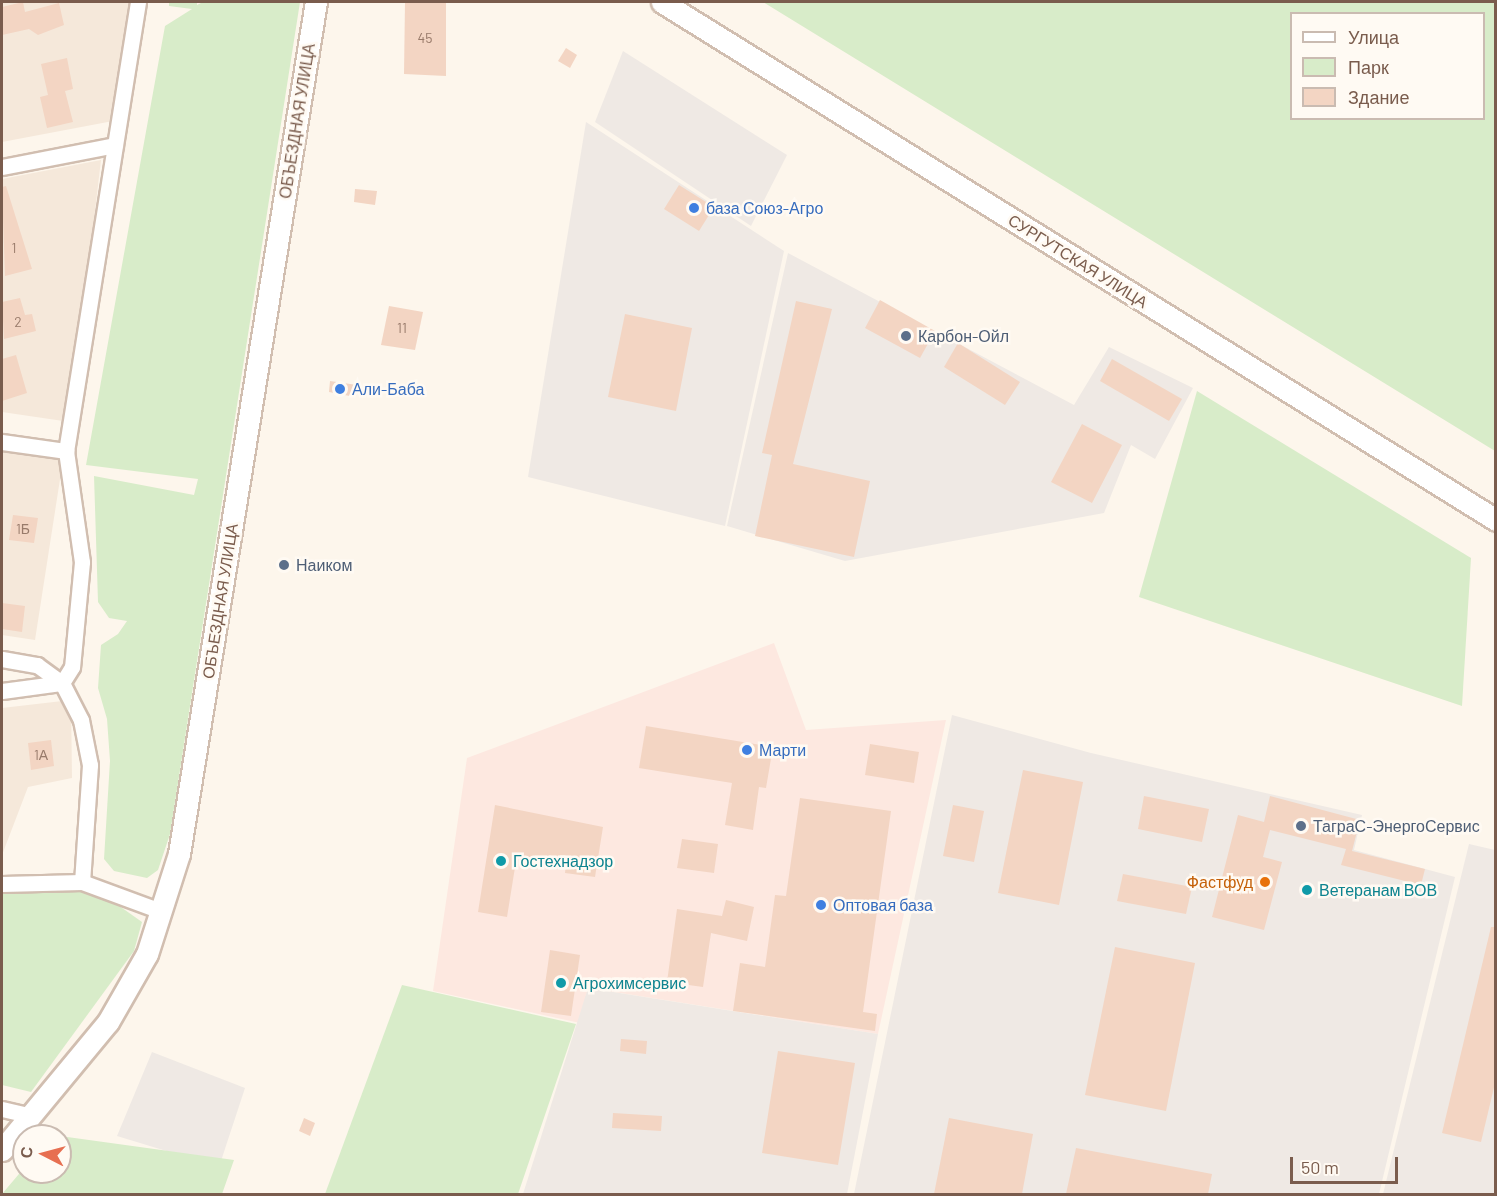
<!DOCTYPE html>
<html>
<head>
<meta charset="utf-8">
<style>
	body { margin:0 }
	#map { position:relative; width:1497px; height:1196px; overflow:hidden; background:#fdf6ec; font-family:Barlow,sans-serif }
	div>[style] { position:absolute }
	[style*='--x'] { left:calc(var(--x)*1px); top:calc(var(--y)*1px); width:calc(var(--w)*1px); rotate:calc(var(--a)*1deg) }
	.residential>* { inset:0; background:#f5e8da }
	.commercial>* { inset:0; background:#fde8e0 }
	.industrial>* { inset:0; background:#efe9e4 }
	.green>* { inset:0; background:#d8ecc9 }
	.building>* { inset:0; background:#f3d5c3 }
	.roads { filter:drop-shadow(2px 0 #d1beb0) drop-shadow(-2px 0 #d1beb0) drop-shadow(0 2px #d1beb0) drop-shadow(0 -2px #d1beb0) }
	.street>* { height:15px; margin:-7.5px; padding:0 7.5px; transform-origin:7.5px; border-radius:7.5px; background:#fff }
	.secondary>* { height:21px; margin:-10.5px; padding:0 10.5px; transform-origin:10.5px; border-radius:10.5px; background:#fff }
	.dots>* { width:16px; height:16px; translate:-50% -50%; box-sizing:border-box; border:3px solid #fffaf3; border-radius:50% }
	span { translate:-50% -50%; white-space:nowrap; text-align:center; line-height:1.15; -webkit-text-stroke:5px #fffaf3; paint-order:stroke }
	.number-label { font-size:14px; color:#987a6a }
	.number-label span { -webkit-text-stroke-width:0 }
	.street-label { font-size:16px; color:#7a5c4d }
	.shop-label { font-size:16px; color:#366cbe }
	.left { translate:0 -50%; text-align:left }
	.service-label { font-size:16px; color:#4e5e75 }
	.culture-label { font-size:16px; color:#0d838f }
	.food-label { font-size:16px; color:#c56008 }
	.right { translate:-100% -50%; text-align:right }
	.frame { position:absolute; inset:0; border:3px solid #7a5c4d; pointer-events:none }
	.legend { position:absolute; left:1290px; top:12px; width:195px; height:108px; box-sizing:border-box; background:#fffaf3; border:2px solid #cabbb1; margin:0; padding:8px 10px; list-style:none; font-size:18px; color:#7a5c4d }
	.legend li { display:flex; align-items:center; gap:12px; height:30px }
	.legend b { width:30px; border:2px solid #cabbb1 }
	.north { position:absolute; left:12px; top:1124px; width:60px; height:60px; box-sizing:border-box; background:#fffaf3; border:2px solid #cabbb1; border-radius:50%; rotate:276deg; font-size:16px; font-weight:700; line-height:24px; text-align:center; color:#7a5c4d }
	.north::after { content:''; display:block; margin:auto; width:21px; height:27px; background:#e76f51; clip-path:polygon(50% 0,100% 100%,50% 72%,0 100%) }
	.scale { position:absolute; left:1290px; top:1157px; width:108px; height:27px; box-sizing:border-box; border:3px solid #7a5c4d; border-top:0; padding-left:8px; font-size:18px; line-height:21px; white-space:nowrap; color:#7a5c4d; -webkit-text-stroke:4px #fffaf3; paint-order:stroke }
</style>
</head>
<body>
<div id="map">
	<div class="residential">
		<i style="clip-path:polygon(2px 2px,130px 2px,113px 121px,2px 142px)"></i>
		<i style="clip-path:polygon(101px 160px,70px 422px,2px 412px,2px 179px)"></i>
		<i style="clip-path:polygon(2px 451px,63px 460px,35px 640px,2px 635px)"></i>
		<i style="clip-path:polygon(71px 700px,72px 778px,28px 787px,2px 855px,2px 708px)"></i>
	</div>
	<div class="commercial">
		<i style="clip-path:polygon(774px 643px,806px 730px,946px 720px,878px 1034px,589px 988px,580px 1023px,433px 991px,467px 758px)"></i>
	</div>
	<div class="industrial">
		<i style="clip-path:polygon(623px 51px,787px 155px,751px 226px,595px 122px)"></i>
		<i style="clip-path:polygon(586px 122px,784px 251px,725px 526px,528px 477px)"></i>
		<i style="clip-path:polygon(788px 253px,1074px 405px,1109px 347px,1193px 388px,1155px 459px,1131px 445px,1104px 513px,845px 561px,727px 526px)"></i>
		<i style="clip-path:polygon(952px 715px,1091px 753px,1362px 815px,1354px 850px,1455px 877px,1379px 1194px,854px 1194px)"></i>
		<i style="clip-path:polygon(1469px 844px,1495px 850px,1495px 1194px,1383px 1194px)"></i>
		<i style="clip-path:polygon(588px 988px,878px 1034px,847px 1194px,523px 1194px)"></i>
		<i style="clip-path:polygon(152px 1052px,245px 1088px,219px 1167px,117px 1136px)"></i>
	</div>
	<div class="green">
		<i style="clip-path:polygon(169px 2px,197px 2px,197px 5px,203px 2px,300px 2px,170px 834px,158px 870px,147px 878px,114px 871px,104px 859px,110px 761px,107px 719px,98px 688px,101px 645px,118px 634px,127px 621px,109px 618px,98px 602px,94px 476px,194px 495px,198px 479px,86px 465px,165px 26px,192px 9px,169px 6px)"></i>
		<i style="clip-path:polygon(evenodd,763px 2px,1495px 2px,1495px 451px,763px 2px,1292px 14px,1484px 14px,1484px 118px,1292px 118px,1292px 14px)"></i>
		<i style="clip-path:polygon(1197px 391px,1471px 558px,1462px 706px,1139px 597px)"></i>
		<i style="clip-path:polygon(76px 890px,108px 898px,142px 922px,134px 951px,31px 1092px,2px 1085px,2px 892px)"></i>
		<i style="clip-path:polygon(402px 985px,576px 1024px,518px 1194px,325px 1194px)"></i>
		<i style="clip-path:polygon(60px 1136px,234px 1160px,222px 1194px,2px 1194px,24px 1168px,24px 1172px,60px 1172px)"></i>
	</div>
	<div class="building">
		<i style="clip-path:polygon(23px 2px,25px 12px,59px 3px,64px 25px,38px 35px,29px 29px,2px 35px,2px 7px)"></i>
		<i style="clip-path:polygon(405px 2px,446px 2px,446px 76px,404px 74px)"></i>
		<i style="clip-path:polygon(566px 48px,577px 55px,570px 68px,558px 61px)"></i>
		<i style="clip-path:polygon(67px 58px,73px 89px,65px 91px,73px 122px,47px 128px,40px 97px,48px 95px,41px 64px)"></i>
		<i style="clip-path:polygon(679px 185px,714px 207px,699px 231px,664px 209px)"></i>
		<i style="clip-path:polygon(6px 186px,32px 269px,5px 276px,2px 187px)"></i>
		<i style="clip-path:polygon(355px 189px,377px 191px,375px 205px,354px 202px)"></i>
		<i style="clip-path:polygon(20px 298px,25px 315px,32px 314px,36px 331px,4px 339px,2px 302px)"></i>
		<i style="clip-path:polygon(880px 300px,935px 331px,920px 358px,865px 328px)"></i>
		<i style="clip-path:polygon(796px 301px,832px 309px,793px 464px,870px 481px,854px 557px,755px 536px,772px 455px,762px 453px)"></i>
		<i style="clip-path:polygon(389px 306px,423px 312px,415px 350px,381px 345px)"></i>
		<i style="clip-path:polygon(625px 314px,692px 328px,676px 411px,608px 397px)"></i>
		<i style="clip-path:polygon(958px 343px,1020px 382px,1005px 405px,944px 367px)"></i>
		<i style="clip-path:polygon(16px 355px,27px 393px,2px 401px,2px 359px)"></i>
		<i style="clip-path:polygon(1112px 359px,1182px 399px,1169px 421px,1100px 381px)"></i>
		<i style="clip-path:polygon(330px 381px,357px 385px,355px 397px,329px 392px)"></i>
		<i style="clip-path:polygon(1082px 424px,1122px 445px,1092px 503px,1051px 482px)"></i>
		<i style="clip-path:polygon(13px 515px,38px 518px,34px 543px,9px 540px)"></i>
		<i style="clip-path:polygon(2px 603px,25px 606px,22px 632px,2px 629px)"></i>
		<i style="clip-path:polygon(646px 726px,773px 747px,766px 788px,759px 787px,753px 830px,725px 825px,732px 783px,639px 768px)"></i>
		<i style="clip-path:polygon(51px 740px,54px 766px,31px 770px,28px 743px)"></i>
		<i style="clip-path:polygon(870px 744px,919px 752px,914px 783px,865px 775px)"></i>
		<i style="clip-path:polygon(1023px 770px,1083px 782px,1059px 905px,998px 893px)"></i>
		<i style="clip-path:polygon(1144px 796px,1209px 809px,1202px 842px,1138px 829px)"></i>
		<i style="clip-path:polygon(1270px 796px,1360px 820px,1352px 851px,1425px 869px,1421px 885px,1341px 865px,1346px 849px,1270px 830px,1263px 857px,1282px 862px,1264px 930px,1212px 917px,1238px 815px,1264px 822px)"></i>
		<i style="clip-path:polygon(800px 798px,891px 811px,863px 1012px,877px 1014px,875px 1031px,733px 1011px,740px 963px,765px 967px,775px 895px,786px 896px)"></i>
		<i style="clip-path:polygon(495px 805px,603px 827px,595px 877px,565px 873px,566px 863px,517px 855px,507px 917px,478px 912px)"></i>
		<i style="clip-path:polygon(953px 805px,984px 811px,974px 862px,943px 856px)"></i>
		<i style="clip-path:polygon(682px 839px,718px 844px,714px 873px,677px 868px)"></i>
		<i style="clip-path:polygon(1123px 874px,1192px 887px,1186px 914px,1117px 901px)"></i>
		<i style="clip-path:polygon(726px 900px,754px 907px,747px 941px,711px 933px,703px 987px,667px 982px,677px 909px,722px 916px)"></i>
		<i style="clip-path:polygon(1491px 927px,1496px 927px,1496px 1079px,1481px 1142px,1442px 1133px)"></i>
		<i style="clip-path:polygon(1115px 947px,1195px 963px,1166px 1111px,1085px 1095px)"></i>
		<i style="clip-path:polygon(550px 950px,580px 955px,571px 1016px,541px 1012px)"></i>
		<i style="clip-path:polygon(621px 1039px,647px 1041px,646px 1054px,620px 1051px)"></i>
		<i style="clip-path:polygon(778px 1051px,855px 1063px,838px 1165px,762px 1153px)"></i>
		<i style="clip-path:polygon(613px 1113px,662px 1116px,661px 1131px,612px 1128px)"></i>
		<i style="clip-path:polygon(304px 1118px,315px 1123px,310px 1136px,299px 1131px)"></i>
		<i style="clip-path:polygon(949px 1118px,1033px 1134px,1022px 1194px,934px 1194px)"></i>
		<i style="clip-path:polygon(1076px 1148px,1212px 1174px,1208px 1194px,1066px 1194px)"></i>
	</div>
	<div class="roads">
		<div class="street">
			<i style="--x:138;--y:2;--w:455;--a:99.1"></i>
			<i style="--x:66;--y:451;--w:112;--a:81.8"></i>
			<i style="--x:82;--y:562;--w:105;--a:95.4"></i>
			<i style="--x:72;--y:667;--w:19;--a:122"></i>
			<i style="--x:62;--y:683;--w:42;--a:62.8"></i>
			<i style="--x:81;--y:720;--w:46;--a:78.7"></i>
			<i style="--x:90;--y:765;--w:117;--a:93.9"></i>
			<i style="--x:82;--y:882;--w:86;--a:20.3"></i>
			<i style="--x:2;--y:167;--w:115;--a:-11"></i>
			<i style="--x:2;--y:442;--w:65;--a:8"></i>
			<i style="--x:2;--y:659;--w:36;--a:10"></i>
			<i style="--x:37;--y:665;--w:31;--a:36"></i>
			<i style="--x:2;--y:691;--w:61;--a:-7.6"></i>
			<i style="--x:2;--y:884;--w:80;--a:-1.4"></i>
			<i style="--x:2;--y:1109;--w:31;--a:13"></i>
		</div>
		<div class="secondary">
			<i style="--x:662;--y:2;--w:982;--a:31.84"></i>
			<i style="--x:2;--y:1150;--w:166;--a:-50.4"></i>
			<i style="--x:108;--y:1022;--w:78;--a:-60.2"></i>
			<i style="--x:147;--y:954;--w:105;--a:-72.3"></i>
			<i style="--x:179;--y:854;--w:863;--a:-80.87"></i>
		</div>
	</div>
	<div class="dots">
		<i style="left:694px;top:208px;background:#3f7fe0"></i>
		<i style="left:906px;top:336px;background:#5c6f8a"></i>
		<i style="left:340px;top:389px;background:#3f7fe0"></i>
		<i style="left:284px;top:565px;background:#5c6f8a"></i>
		<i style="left:747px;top:750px;background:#3f7fe0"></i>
		<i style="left:1301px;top:826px;background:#5c6f8a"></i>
		<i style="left:501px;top:861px;background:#0f9aa8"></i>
		<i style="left:1265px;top:882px;background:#e8710a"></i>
		<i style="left:1307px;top:890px;background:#0f9aa8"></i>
		<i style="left:821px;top:905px;background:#3f7fe0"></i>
		<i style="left:561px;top:983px;background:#0f9aa8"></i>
	</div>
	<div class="number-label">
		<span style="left:425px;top:38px">45</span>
		<span style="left:14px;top:248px">1</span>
		<span style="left:18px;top:322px">2</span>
		<span style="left:402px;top:328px">11</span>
		<span style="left:23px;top:529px">1Б</span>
		<span style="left:41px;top:755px">1А</span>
	</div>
	<div class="street-label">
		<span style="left:297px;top:121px;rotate:-81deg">ОБЪЕЗДНАЯ УЛИЦА</span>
		<span style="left:1078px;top:261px;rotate:32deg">СУРГУТСКАЯ УЛИЦА</span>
		<span style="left:220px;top:601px;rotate:-81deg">ОБЪЕЗДНАЯ УЛИЦА</span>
	</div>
	<div class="shop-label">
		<span class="left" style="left:706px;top:208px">база Союз-Агро</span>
		<span class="left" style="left:352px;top:389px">Али-Баба</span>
		<span class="left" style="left:759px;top:750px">Марти</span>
		<span class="left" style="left:833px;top:905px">Оптовая база</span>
	</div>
	<div class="service-label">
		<span class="left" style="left:918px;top:336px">Карбон-Ойл</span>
		<span class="left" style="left:296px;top:565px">Наиком</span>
		<span class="left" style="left:1313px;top:826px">ТаграС-ЭнергоСервис</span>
	</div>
	<div class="culture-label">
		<span class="left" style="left:513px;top:861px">Гостехнадзор</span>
		<span class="left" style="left:1319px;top:890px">Ветеранам ВОВ</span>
		<span class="left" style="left:573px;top:983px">Агрохимсервис</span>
	</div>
	<div class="food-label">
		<span class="right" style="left:1253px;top:882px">Фастфуд</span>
	</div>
	<div class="frame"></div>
	<ul class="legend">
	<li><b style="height:8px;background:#fff"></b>Улица</li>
	<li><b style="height:16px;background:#d8ecc9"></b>Парк</li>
	<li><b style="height:16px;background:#f3d5c3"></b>Здание</li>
	</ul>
	<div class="north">С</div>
	<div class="scale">50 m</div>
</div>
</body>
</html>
